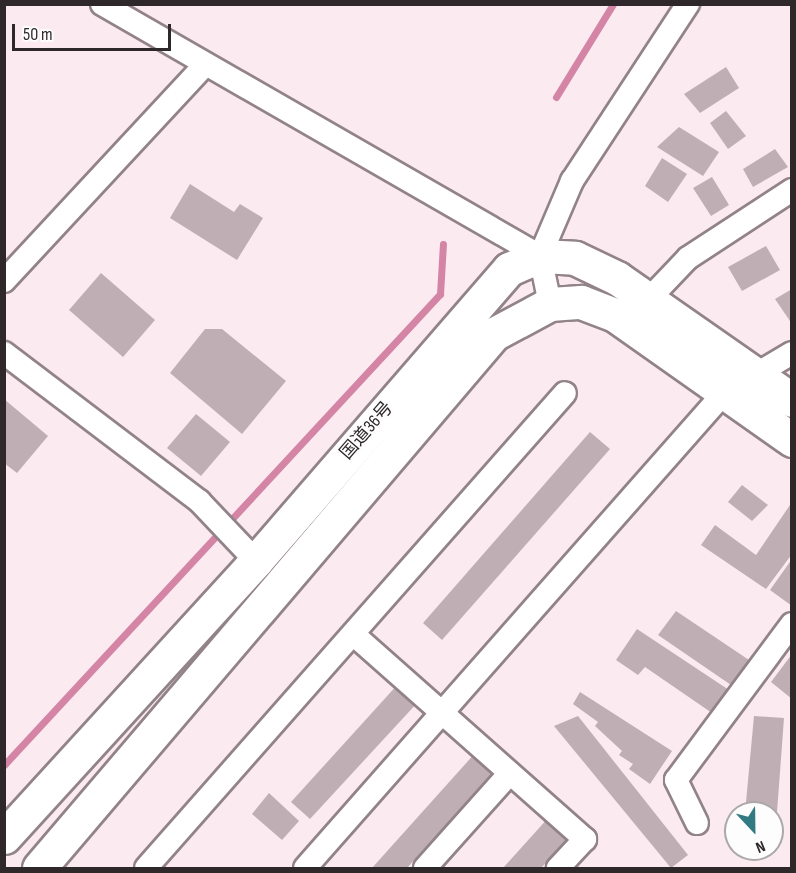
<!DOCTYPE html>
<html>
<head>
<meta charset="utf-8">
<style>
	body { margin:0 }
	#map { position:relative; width:796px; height:873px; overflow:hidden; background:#fbeaf0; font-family:"Sofia Sans Condensed","Noto Sans JP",sans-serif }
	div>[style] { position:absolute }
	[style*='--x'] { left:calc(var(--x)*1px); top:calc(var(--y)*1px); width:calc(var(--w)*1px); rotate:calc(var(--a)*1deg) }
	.stream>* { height:7px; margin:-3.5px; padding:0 3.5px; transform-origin:3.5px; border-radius:3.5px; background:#d485a6 }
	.building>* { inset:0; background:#bfafb5 }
	.roads { filter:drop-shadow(2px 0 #928389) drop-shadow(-2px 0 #928389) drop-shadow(0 2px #928389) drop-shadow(0 -2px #928389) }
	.minor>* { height:22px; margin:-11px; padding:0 11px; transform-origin:11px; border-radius:11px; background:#fff }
	.highway>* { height:33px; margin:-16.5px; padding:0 16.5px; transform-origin:16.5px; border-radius:16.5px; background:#fff }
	span { translate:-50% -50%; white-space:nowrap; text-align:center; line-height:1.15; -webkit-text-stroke:5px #fdfdfd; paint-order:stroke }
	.street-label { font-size:18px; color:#2e282a }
	.frame { position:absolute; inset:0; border:6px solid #2e282a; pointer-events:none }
	.north { position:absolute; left:724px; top:801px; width:60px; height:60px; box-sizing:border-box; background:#fdfdfd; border:2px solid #aaa8a9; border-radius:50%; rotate:158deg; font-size:16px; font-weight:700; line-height:24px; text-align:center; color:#2e282a }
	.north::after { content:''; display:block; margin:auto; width:21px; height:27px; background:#317a81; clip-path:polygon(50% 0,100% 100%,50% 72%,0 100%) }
	.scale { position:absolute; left:12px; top:24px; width:159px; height:27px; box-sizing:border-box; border:3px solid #2e282a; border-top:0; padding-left:8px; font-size:18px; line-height:21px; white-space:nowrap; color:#2e282a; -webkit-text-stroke:4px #fdfdfd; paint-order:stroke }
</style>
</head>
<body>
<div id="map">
	<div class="stream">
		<i style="--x:556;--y:97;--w:109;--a:-58.5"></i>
		<i style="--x:4;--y:765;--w:642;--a:-47.21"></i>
		<i style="--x:440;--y:294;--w:50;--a:-86.6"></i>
	</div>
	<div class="building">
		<i style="clip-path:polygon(726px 67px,739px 88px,700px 113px,684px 94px)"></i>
		<i style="clip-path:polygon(726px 111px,746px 136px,728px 149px,710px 123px)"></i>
		<i style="clip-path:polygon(679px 127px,719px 152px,703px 176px,657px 147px)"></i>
		<i style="clip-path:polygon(775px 149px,788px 167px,753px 187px,743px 169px)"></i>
		<i style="clip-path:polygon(662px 158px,687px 174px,668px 202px,645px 186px)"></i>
		<i style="clip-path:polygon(712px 177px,729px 205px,711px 216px,693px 188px)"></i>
		<i style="clip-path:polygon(190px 184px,234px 212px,240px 204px,263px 218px,237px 260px,170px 218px)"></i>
		<i style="clip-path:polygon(766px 246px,780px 270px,742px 291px,728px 267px)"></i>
		<i style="clip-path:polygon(101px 273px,155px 320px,123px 357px,69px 310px)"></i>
		<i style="clip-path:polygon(792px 289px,792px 324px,775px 299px)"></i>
		<i style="clip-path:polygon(205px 329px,222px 329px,286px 381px,242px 434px,170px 373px)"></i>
		<i style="clip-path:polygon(4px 399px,48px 436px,17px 473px,4px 463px)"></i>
		<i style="clip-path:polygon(196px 414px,230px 442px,201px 476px,167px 448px)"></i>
		<i style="clip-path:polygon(590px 432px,610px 449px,442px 640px,423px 623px)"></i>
		<i style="clip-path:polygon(742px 485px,768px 505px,752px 521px,728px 502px)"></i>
		<i style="clip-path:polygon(792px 502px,792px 554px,766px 589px,701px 545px,715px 525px,756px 555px)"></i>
		<i style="clip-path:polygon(792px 559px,792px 606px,770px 590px)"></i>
		<i style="clip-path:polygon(676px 611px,749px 660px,731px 685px,658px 635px)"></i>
		<i style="clip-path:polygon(637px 629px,729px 690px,712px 713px,645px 667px,638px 675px,616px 660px)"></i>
		<i style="clip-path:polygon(792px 654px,792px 699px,771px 682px)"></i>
		<i style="clip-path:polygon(399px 683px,418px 702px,310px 819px,291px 802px)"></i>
		<i style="clip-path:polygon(580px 692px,672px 751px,650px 784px,629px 769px,633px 764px,619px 755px,622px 751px,595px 726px,598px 722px,573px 704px)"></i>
		<i style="clip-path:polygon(578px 716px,688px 855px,671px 868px,554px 726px)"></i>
		<i style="clip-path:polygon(754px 716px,784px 718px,776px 826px,772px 813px,745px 813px)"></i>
		<i style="clip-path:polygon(477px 751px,496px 769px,407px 868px,372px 868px)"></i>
		<i style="clip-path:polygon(269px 793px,299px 821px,282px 840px,252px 814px)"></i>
		<i style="clip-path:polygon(549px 817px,571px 836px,541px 868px,503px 868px)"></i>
	</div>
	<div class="roads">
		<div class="minor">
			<i style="--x:102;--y:4;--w:505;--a:29.91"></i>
			<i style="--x:4;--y:281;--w:295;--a:-47.1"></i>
			<i style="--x:648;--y:300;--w:58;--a:-46.4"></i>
			<i style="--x:688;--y:258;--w:124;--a:-33.2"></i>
			<i style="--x:550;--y:304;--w:49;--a:-101.8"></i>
			<i style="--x:540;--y:256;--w:82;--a:-66.9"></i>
			<i style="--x:572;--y:181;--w:212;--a:-56.8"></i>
			<i style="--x:4;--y:353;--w:245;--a:37.2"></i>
			<i style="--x:199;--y:501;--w:83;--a:46.5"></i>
			<i style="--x:755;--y:375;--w:43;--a:-30.7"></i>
			<i style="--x:353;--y:634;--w:310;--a:41.5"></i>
			<i style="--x:585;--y:839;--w:40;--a:133"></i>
			<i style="--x:697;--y:823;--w:48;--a:-116"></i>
			<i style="--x:676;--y:780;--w:194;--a:-53.4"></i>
			<i style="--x:146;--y:868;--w:633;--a:-48.58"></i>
			<i style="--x:305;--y:868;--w:632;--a:-48.59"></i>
			<i style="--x:425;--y:868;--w:127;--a:-48.2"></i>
		</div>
		<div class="highway">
			<i style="--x:4;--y:837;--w:374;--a:-47.6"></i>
			<i style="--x:256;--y:561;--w:386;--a:-49.1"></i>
			<i style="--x:509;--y:269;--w:34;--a:-23"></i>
			<i style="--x:540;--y:256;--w:35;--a:3"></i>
			<i style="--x:575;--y:258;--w:47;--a:25.5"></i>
			<i style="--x:617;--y:278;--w:213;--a:34.9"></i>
			<i style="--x:39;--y:868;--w:702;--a:-49.57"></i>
			<i style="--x:494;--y:334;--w:64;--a:-28.2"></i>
			<i style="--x:550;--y:304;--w:31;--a:-4"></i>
			<i style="--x:581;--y:302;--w:36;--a:21"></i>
			<i style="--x:615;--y:315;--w:217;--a:35.2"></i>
		</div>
	</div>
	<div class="street-label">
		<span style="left:367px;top:431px;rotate:-49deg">国道36号</span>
	</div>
	<div class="frame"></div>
	<div class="north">N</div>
	<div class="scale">50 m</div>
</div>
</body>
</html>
